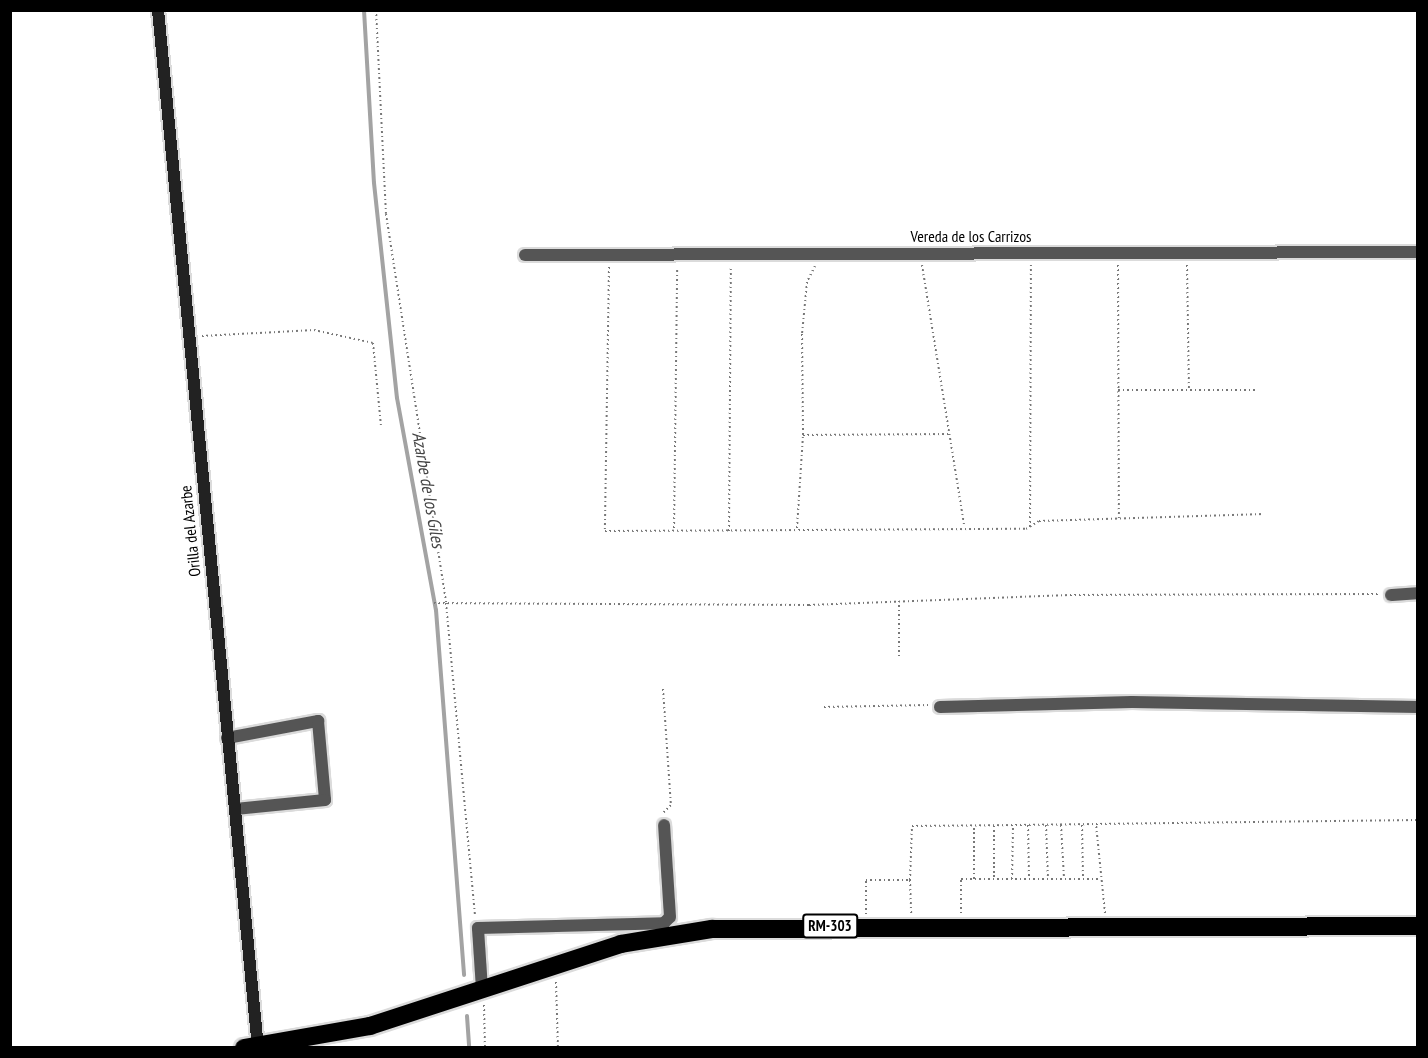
<!DOCTYPE html>
<html>
<head>
<meta charset="utf-8">
<style>
	body { margin:0 }
	#map { position:relative; width:1428px; height:1058px; overflow:hidden; background:#fff; font-family:"PT Sans Narrow",sans-serif }
	div>[style] { position:absolute }
	[style*='--x'] { left:calc(var(--x)*1px); top:calc(var(--y)*1px); width:calc(var(--w)*1px); rotate:calc(var(--a)*1deg) }
	.stream>* { height:4px; margin:-2px; padding:0 2px; transform-origin:2px; border-radius:2px; background:#a3a3a3 }
	.path>* { height:2px; margin-top:-1px; transform-origin:0; background:repeating-linear-gradient(90deg,#777 0 1.5px,transparent 0 4.5px) }
	.roads { filter:drop-shadow(2px 0 #dbdbdb) drop-shadow(-2px 0 #dbdbdb) drop-shadow(0 2px #dbdbdb) drop-shadow(0 -2px #dbdbdb) }
	.street>* { height:12px; margin:-6px; padding:0 6px; transform-origin:6px; border-radius:6px; background:#555 }
	.secondary>* { height:12px; margin:-6px; padding:0 6px; transform-origin:6px; border-radius:6px; background:#222 }
	.highway>* { height:18px; margin:-9px; padding:0 9px; transform-origin:9px; border-radius:9px; background:#000 }
	span { translate:-50% -50%; white-space:nowrap; text-align:center; line-height:1.15; -webkit-text-stroke:4.5px #fff; paint-order:stroke }
	.shield-label span { padding:2px 4px; background:#fff; border:2px solid; border-radius:4px; -webkit-text-stroke-width:0 }
	.shield-label { font-size:15px; color:#000; font-weight:700 }
	.street-label { font-size:16px; color:#000 }
	.water-label { font-size:18px; color:#444; font-style:italic }
	.frame { position:absolute; inset:0; border:12px solid #000; pointer-events:none }
</style>
</head>
<body>
<div id="map">
	<div class="stream">
		<i style="--x:364;--y:10;--w:173;--a:86.7"></i>
		<i style="--x:374;--y:183;--w:216;--a:83.9"></i>
		<i style="--x:397;--y:398;--w:216;--a:79.6"></i>
		<i style="--x:436;--y:610;--w:366;--a:85.6"></i>
		<i style="--x:467;--y:1016;--w:32;--a:86"></i>
	</div>
	<div class="path">
		<i style="--x:376;--y:10;--w:204;--a:87.2"></i>
		<i style="--x:386;--y:214;--w:394;--a:81.2"></i>
		<i style="--x:446;--y:603;--w:314;--a:84.7"></i>
		<i style="--x:922;--y:265;--w:263;--a:80.8"></i>
		<i style="--x:1118;--y:265;--w:255;--a:89.8"></i>
		<i style="--x:1187;--y:265;--w:125;--a:89.1"></i>
		<i style="--x:815;--y:266;--w:18;--a:117"></i>
		<i style="--x:807;--y:282;--w:52;--a:95.5"></i>
		<i style="--x:802;--y:334;--w:101;--a:89.4"></i>
		<i style="--x:803;--y:435;--w:146;--a:-0.4"></i>
		<i style="--x:609;--y:267;--w:264;--a:90.9"></i>
		<i style="--x:605;--y:531;--w:421;--a:-0.3"></i>
		<i style="--x:1026;--y:529;--w:15;--a:-32"></i>
		<i style="--x:1039;--y:521;--w:225;--a:-1.8"></i>
		<i style="--x:202;--y:336;--w:112;--a:-3.1"></i>
		<i style="--x:314;--y:330;--w:60;--a:12.4"></i>
		<i style="--x:373;--y:343;--w:83;--a:84.5"></i>
		<i style="--x:1118;--y:390;--w:140;--a:0"></i>
		<i style="--x:1030;--y:527;--w:262;--a:-89.8"></i>
		<i style="--x:674;--y:528;--w:261;--a:-89.3"></i>
		<i style="--x:797;--y:528;--w:93;--a:-86.3"></i>
		<i style="--x:729;--y:531;--w:264;--a:-89.6"></i>
		<i style="--x:899;--y:601;--w:57;--a:90"></i>
		<i style="--x:434;--y:603;--w:375;--a:0.3"></i>
		<i style="--x:809;--y:605;--w:261;--a:-2.2"></i>
		<i style="--x:1070;--y:595;--w:309;--a:-0.2"></i>
		<i style="--x:663;--y:689;--w:116;--a:86.1"></i>
		<i style="--x:671;--y:805;--w:11;--a:135"></i>
		<i style="--x:824;--y:707;--w:104;--a:-1.1"></i>
		<i style="--x:1028;--y:825;--w:54;--a:88.9"></i>
		<i style="--x:1046;--y:825;--w:54;--a:87.9"></i>
		<i style="--x:1061;--y:825;--w:54;--a:86.8"></i>
		<i style="--x:1082;--y:825;--w:54;--a:88.9"></i>
		<i style="--x:994;--y:826;--w:53;--a:90"></i>
		<i style="--x:974;--y:879;--w:53;--a:-90"></i>
		<i style="--x:1012;--y:879;--w:54;--a:-88.9"></i>
		<i style="--x:910;--y:880;--w:54;--a:-87.9"></i>
		<i style="--x:912;--y:826;--w:184;--a:-0.6"></i>
		<i style="--x:961;--y:913;--w:34;--a:-90"></i>
		<i style="--x:961;--y:879;--w:140;--a:0"></i>
		<i style="--x:1105;--y:913;--w:89;--a:-95.8"></i>
		<i style="--x:1096;--y:824;--w:322;--a:-0.7"></i>
		<i style="--x:866;--y:914;--w:34;--a:-90"></i>
		<i style="--x:866;--y:880;--w:44;--a:0"></i>
		<i style="--x:910;--y:880;--w:33;--a:88"></i>
		<i style="--x:556;--y:982;--w:66;--a:88.3"></i>
		<i style="--x:484;--y:1005;--w:43;--a:88.7"></i>
	</div>
	<div class="roads">
		<div class="street">
			<i style="--x:525;--y:255;--w:893;--a:-0.19"></i>
			<i style="--x:1391;--y:595;--w:27;--a:-4"></i>
			<i style="--x:940;--y:707;--w:192;--a:-1.5"></i>
			<i style="--x:1132;--y:702;--w:286;--a:1"></i>
			<i style="--x:227;--y:738;--w:93;--a:-10.6"></i>
			<i style="--x:318;--y:721;--w:79;--a:84.9"></i>
			<i style="--x:325;--y:800;--w:90;--a:174.3"></i>
			<i style="--x:482;--y:989;--w:61;--a:-93.8"></i>
			<i style="--x:478;--y:928;--w:186;--a:-1.5"></i>
			<i style="--x:664;--y:923;--w:8;--a:-45"></i>
			<i style="--x:670;--y:917;--w:92;--a:-93.7"></i>
		</div>
		<div class="secondary">
			<i style="--x:158;--y:10;--w:1043;--a:84.5"></i>
		</div>
		<div class="highway">
			<i style="--x:244;--y:1048;--w:128;--a:-9.9"></i>
			<i style="--x:370;--y:1026;--w:264;--a:-18.1"></i>
			<i style="--x:621;--y:944;--w:92;--a:-9.4"></i>
			<i style="--x:712;--y:929;--w:706;--a:-0.24"></i>
		</div>
	</div>
	<div class="shield-label">
		<span style="left:830px;top:926px">RM-303</span>
	</div>
	<div class="street-label">
		<span style="left:971px;top:236px">Vereda de los Carrizos</span>
		<span style="left:190px;top:531px;rotate:-96deg">Orilla del Azarbe</span>
	</div>
	<div class="water-label">
		<span style="left:428px;top:490px;rotate:80deg">Azarbe de los Giles</span>
	</div>
	<div class="frame"></div>
</div>
</body>
</html>
